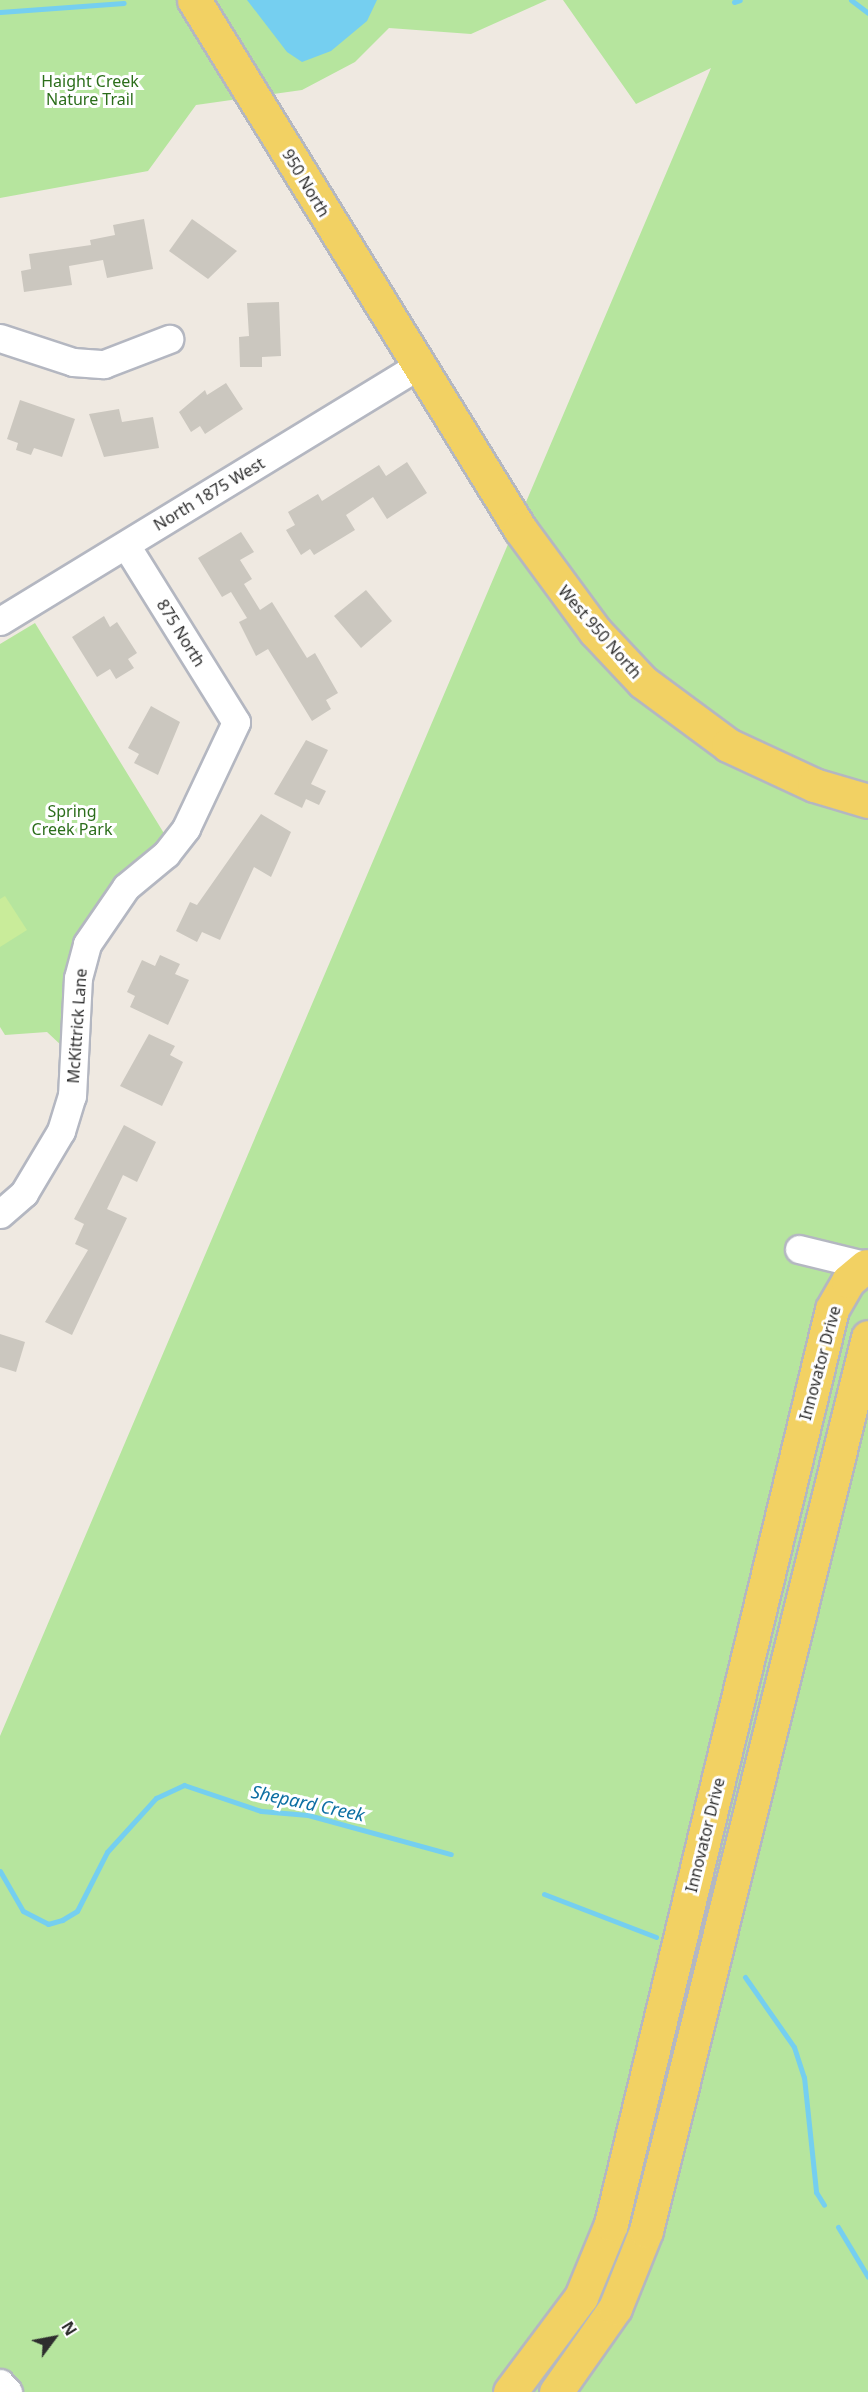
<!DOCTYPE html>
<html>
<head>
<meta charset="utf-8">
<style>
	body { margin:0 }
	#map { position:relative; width:868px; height:2392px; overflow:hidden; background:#efe9e1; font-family:"Noto Sans",sans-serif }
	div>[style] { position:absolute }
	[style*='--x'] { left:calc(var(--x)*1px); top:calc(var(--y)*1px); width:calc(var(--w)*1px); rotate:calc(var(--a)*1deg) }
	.green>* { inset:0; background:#b6e59e }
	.pitch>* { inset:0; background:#c9ec9a }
	.water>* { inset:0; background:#75cff0 }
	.stream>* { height:5px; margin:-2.5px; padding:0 2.5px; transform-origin:2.5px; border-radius:2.5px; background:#75cff0 }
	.building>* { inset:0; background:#cbc7bf }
	.roads { filter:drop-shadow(2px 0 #b4b7c1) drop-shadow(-2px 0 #b4b7c1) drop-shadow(0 2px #b4b7c1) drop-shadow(0 -2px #b4b7c1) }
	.minor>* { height:27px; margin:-13.5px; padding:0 13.5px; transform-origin:13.5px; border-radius:13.5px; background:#fff }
	.major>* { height:33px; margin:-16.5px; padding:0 16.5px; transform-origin:16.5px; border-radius:16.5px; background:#f2d163 }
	span { translate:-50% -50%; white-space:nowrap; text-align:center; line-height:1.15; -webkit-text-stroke:6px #fff; paint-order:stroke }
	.park-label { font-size:16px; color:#2c6e1b }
	.street-label { font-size:16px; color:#2e2e2e }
	.water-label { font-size:18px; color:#0d6fa3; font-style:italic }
	.north { position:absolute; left:24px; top:2308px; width:60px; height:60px; -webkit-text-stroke:4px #fff; paint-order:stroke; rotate:58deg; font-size:16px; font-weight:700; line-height:24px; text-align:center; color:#2e2e2e }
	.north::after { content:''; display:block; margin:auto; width:21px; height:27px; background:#2e2e2e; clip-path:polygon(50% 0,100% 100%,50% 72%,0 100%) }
</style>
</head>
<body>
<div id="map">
	<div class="green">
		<i style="clip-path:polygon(0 0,547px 0,471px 34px,389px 28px,355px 62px,302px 90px,196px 105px,148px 171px,0 198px)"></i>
		<i style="clip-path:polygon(563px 0,868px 0,868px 2392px,0 2392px,0 1736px,711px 68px,636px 104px)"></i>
		<i style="clip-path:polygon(35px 623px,165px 835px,108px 888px,78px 936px,66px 971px,62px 1046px,47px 1032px,5px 1035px,0 1027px,0 644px)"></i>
	</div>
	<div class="pitch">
		<i style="clip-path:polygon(5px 896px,27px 930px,0 947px,0 899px)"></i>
	</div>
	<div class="water">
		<i style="clip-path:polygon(247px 0,377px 0,367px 21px,331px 51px,302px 62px,287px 52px)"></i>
	</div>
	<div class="stream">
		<i style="--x:851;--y:0;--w:21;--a:37"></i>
		<i style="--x:734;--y:2;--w:6;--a:-18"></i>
		<i style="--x:0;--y:12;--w:124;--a:-4.2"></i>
		<i style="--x:0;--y:1871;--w:46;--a:60.1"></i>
		<i style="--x:23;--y:1911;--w:28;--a:27"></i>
		<i style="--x:48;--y:1924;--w:15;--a:-16"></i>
		<i style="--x:62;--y:1920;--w:17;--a:-31"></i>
		<i style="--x:77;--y:1911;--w:66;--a:-63"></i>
		<i style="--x:107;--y:1852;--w:73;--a:-47.8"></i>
		<i style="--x:156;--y:1798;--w:31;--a:-25"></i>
		<i style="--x:184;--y:1785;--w:81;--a:18.7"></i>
		<i style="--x:261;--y:1811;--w:47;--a:4.9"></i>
		<i style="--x:308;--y:1815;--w:148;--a:15.3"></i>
		<i style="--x:544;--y:1894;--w:120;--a:21"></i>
		<i style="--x:745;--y:1977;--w:85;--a:55"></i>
		<i style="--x:794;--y:2047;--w:32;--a:72"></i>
		<i style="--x:804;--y:2077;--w:116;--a:84"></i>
		<i style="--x:816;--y:2192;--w:15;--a:58"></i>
		<i style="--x:838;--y:2227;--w:58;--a:59"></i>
	</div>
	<div class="building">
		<i style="clip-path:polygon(144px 219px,153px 269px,107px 278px,103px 260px,69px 266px,72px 285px,24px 292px,21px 271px,31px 269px,29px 254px,91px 245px,90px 240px,115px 235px,113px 225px)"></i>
		<i style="clip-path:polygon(192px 219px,237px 251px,208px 279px,169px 251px)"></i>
		<i style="clip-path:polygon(279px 302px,281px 356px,262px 357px,262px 367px,240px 367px,239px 337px,249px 336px,247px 303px)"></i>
		<i style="clip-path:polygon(226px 383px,243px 409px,205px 434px,200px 426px,191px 432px,179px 412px,205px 390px,207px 395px)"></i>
		<i style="clip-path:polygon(20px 400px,75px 419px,62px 457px,34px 448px,31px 455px,16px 450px,18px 443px,7px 439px)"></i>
		<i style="clip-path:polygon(119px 409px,122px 422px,153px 417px,159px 448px,104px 457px,89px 414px)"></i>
		<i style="clip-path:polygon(407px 462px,427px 493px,387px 519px,373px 497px,346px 515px,355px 530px,314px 555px,310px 549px,301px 555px,286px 530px,295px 525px,288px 512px,318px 494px,322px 501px,379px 465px,386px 476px)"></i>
		<i style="clip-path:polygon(241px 532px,254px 552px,240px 560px,252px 579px,244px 584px,260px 610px,272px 602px,307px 658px,315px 653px,338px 693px,326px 700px,331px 709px,312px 721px,268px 649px,256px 656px,239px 622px,247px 618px,231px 592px,222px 597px,198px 558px)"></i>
		<i style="clip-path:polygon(366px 590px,392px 621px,361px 648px,334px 616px)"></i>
		<i style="clip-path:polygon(104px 616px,110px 627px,117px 622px,137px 653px,128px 659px,134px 668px,116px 679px,110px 669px,97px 677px,72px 637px)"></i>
		<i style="clip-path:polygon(151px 706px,180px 722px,158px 775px,134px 763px,139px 754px,128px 748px)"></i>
		<i style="clip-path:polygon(306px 740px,328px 750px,311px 784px,326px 791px,319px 805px,306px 799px,302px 808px,274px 794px)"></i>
		<i style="clip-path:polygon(261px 814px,291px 832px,271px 877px,254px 867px,220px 940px,202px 932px,197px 942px,176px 931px,190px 902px,197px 905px)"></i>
		<i style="clip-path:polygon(160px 955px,180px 964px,175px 974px,189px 980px,168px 1025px,130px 1007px,135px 996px,127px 992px,142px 960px,155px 966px)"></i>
		<i style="clip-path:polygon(149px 1034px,175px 1046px,170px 1055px,183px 1062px,162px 1106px,120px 1086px)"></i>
		<i style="clip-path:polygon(124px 1125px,156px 1142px,137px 1182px,123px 1175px,107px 1209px,127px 1218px,72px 1335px,45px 1322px,88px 1250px,75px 1244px,84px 1224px,74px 1219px)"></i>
		<i style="clip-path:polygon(0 1334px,25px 1342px,16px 1372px,0 1367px)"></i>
	</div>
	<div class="roads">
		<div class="minor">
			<i style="--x:0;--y:338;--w:77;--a:18.2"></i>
			<i style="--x:73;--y:362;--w:31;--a:4"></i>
			<i style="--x:104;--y:364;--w:70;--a:-21"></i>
			<i style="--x:0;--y:621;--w:490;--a:-31.4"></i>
			<i style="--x:0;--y:1214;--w:32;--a:-41"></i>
			<i style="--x:24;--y:1193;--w:72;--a:-59.2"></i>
			<i style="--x:61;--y:1131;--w:37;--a:-73"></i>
			<i style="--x:72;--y:1096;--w:118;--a:-87.1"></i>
			<i style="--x:78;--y:978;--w:35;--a:-75"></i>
			<i style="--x:87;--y:944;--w:69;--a:-55.6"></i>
			<i style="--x:126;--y:887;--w:52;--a:-39.5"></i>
			<i style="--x:166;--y:854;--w:33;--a:-52"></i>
			<i style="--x:186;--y:828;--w:117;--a:-64.7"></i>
			<i style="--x:236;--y:722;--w:208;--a:-121.9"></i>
			<i style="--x:799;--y:1249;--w:71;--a:13.8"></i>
			<i style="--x:0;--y:2383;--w:12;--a:48"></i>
		</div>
		<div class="major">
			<i style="--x:194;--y:0;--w:621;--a:58.36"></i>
			<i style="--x:520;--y:529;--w:127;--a:53.7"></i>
			<i style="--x:595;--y:631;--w:70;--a:46.7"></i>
			<i style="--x:643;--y:682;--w:106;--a:36.5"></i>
			<i style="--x:728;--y:745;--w:95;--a:24.9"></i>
			<i style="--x:814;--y:785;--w:56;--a:16.5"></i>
			<i style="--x:510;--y:2392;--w:119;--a:-53.2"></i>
			<i style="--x:581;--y:2297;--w:79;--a:-67.7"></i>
			<i style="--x:611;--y:2224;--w:941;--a:-76.42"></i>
			<i style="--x:832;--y:1309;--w:32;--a:-60"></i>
			<i style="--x:848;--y:1281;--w:23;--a:-40"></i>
			<i style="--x:556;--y:2392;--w:103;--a:-54.9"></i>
			<i style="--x:615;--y:2308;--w:83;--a:-68.1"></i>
			<i style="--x:646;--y:2231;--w:921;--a:-76.05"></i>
		</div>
	</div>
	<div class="park-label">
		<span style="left:90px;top:90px">Haight Creek<br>Nature Trail</span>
		<span style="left:72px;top:820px">Spring<br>Creek Park</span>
	</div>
	<div class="street-label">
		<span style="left:306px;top:183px;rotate:59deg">950 North</span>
		<span style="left:209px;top:494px;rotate:-31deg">North 1875 West</span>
		<span style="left:600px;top:632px;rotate:49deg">West 950 North</span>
		<span style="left:181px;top:633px;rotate:58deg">875 North</span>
		<span style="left:77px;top:1026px;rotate:-86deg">McKittrick Lane</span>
		<span style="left:820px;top:1363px;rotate:-75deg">Innovator Drive</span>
		<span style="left:705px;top:1835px;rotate:-76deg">Innovator Drive</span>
	</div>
	<div class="water-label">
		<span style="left:308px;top:1803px;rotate:12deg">Shepard Creek</span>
	</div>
	<div class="north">N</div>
</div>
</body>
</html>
